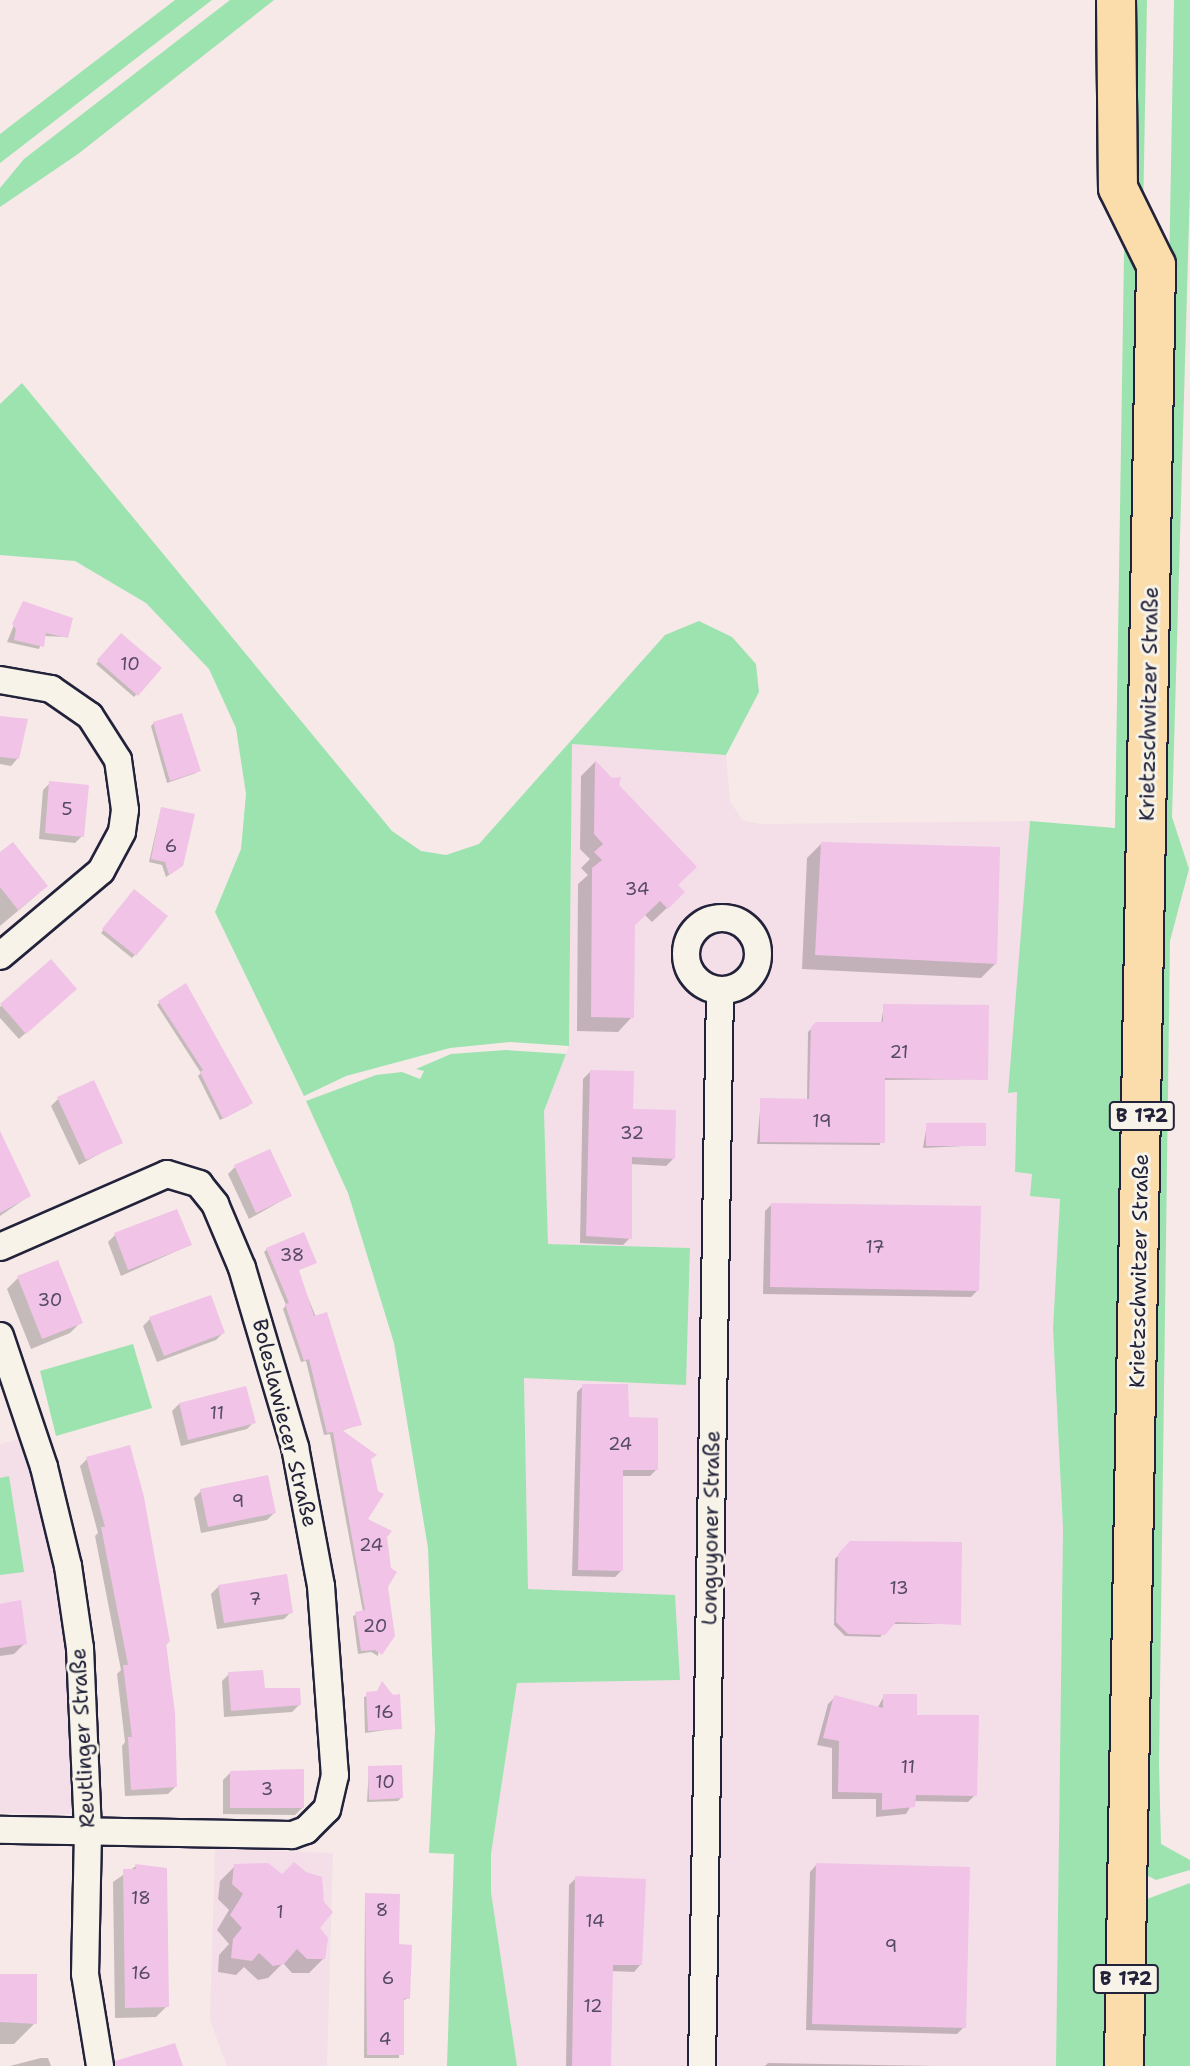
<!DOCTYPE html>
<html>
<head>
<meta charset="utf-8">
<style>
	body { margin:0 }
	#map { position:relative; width:1190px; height:2066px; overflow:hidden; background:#f6e9e8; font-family:"Shantell Sans",sans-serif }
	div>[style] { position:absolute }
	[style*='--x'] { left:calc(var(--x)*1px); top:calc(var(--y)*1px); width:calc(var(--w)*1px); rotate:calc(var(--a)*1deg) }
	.built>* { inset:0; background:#f4dee8 }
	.green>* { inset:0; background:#9de3b0 }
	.shadow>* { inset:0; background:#0003 }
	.building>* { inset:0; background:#f0c3e7 }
	.roads { filter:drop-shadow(2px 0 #22223b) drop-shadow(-2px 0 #22223b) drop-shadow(0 2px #22223b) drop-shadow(0 -2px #22223b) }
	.street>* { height:26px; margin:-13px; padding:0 13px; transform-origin:13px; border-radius:13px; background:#f7f3e8 }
	.street>.ring { margin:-13px; padding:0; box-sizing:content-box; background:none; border:26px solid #f7f3e8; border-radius:50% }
	.primary>* { height:38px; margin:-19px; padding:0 19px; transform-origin:19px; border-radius:19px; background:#faddab }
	span { translate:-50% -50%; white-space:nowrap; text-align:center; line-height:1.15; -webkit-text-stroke:6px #f7f3e8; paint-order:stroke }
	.number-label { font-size:18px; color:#564a66 }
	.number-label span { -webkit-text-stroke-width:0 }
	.shield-label span { padding:2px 5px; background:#f7f3e8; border:2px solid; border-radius:5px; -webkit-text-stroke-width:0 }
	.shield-label { font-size:19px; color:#22223b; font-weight:700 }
	.street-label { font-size:21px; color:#22223b }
</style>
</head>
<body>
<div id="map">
	<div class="built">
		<i style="clip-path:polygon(572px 744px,726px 755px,730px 801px,742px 820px,761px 824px,1030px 821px,1009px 1093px,1017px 1091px,1015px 1171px,1032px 1173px,1060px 1198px,1053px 1329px,1063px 1528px,1056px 2066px,517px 2066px,491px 1892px,491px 1854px,517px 1683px,680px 1680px,675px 1596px,528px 1589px,524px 1377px,686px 1384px,690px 1248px,548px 1244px,544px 1111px,569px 1046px)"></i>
		<i style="clip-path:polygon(24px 1438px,55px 1562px,67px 1631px,77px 1809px,72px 1814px,0 1813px,0 1444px)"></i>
		<i style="clip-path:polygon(215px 1849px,333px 1853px,327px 2066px,227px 2066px,210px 2020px)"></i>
	</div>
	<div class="green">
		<i style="clip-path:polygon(175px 0,212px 0,0 163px,0 134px)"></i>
		<i style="clip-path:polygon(230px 0,274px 0,78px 154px,0 207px,0 188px,24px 159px)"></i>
		<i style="clip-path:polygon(1128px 0,1147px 0,1109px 2066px,1056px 2066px,1063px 1528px,1053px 1329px,1060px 1199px,1030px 1196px,1032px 1174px,1015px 1172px,1017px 1092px,1008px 1093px,1030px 821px,1115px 828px)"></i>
		<i style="clip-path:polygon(1174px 0,1190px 0,1190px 187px,1172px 817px,1189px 869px,1170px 941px,1159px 1765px,1161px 1844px,1190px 1860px,1190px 1870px,1156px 1880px,1140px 1872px)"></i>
		<i style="clip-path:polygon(22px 383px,392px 831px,421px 851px,446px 855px,479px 844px,665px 635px,699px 621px,732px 637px,756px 664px,759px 692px,726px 755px,572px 744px,569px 1046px,511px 1042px,450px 1048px,346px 1076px,304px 1096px,215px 912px,241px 849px,246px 794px,236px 728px,209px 669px,146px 603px,75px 561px,0 555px,0 404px)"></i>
		<i style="clip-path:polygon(506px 1050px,566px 1054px,544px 1111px,548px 1244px,690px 1248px,686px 1385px,524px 1378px,528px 1589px,675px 1595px,680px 1680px,517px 1683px,491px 1854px,491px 1892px,517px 2066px,447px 2066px,454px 1854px,429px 1853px,435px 1730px,428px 1548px,394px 1343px,348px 1193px,306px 1101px,376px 1075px,402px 1072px,420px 1079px,424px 1071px,416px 1069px,451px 1054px)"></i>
		<i style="clip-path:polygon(133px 1344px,152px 1408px,56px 1436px,40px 1371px)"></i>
		<i style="clip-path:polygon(9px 1476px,24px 1572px,0 1575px,0 1478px)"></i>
		<i style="clip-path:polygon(1190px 1883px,1190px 2066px,1139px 2066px,1141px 1906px,1147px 1899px)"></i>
	</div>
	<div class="shadow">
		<i style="clip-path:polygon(23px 603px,67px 637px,44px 636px,39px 649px,7px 642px)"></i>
		<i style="clip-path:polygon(121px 635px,160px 668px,134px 697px,96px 664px)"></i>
		<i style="clip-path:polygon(0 718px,18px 758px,11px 766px,0 764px)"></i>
		<i style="clip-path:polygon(154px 723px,199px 770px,196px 773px,167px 783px,151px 726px)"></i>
		<i style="clip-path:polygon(595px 762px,617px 786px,676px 885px,668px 907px,652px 922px,645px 915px,634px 925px,632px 1017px,618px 1032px,577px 1031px,578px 884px,588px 875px,581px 868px,590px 859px,580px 849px,581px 776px)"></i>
		<i style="clip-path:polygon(50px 783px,82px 836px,75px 843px,39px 839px,43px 790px)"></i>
		<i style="clip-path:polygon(161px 809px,178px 869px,166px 877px,162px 865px,149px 862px)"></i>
		<i style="clip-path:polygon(821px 844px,996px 963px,981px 978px,802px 969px,807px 858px)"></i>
		<i style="clip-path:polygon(0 854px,39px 893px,0 926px)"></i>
		<i style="clip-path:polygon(132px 894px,166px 917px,132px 958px,101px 933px)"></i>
		<i style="clip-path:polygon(51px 961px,68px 995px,19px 1039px,0 1018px,0 1007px)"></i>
		<i style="clip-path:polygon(160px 1002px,251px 1103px,248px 1106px,220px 1120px,198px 1076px,201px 1073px,157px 1005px)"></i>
		<i style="clip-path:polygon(884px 1005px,986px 1079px,883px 1080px,880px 1145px,757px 1144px,761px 1100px,807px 1100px,808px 1032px,817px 1023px,881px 1024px)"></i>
		<i style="clip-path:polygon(590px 1072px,673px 1159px,666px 1166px,630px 1164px,630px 1238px,623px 1245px,580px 1243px,583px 1079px)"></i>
		<i style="clip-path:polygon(58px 1099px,121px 1142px,79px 1165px,51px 1106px)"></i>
		<i style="clip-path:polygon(927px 1124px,984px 1145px,923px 1148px)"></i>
		<i style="clip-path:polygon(0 1141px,29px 1196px,0 1216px)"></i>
		<i style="clip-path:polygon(235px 1167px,290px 1196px,249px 1219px,228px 1174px)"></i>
		<i style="clip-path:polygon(772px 1204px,978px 1290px,971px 1297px,763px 1294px,765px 1211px)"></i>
		<i style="clip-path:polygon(115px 1235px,190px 1245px,121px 1276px,108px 1242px)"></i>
		<i style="clip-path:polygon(267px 1249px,315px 1262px,297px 1271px,360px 1424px,341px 1431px,370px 1459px,365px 1519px,385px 1537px,389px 1569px,378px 1656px,371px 1652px,358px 1654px,353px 1616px,363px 1612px,330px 1434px,324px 1435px,306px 1361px,301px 1362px,283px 1309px,286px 1305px,264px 1252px)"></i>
		<i style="clip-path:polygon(18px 1278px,81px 1322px,70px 1333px,31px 1349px,7px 1289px)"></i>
		<i style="clip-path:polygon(150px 1319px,223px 1333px,216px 1340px,157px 1362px,143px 1326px)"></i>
		<i style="clip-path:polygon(583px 1386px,627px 1419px,656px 1470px,650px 1476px,621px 1476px,621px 1571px,615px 1577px,572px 1576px,577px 1392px)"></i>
		<i style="clip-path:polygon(179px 1404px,254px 1422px,247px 1429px,181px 1446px,172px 1411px)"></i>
		<i style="clip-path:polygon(87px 1459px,168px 1642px,165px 1646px,175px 1787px,168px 1794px,125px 1796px,122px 1746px,125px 1742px,117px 1674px,121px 1670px,95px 1536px,98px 1533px,80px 1466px)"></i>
		<i style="clip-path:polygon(201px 1491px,274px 1513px,267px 1520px,201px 1533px,194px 1498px)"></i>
		<i style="clip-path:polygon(851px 1543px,960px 1624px,891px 1624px,880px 1637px,845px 1636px,834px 1625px,835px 1559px)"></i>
		<i style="clip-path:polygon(219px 1586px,291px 1612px,284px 1619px,217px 1629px,211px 1594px)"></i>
		<i style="clip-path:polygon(0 1605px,25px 1643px,14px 1654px,0 1656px)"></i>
		<i style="clip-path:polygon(229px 1674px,263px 1690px,299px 1705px,292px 1712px,224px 1717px,222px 1681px)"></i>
		<i style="clip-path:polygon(382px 1684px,400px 1728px,365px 1733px,364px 1697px,376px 1693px)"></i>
		<i style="clip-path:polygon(884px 1696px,915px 1716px,975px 1795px,968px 1802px,914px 1801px,906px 1814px,876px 1817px,876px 1799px,832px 1799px,832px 1748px,817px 1745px,828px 1704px,835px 1697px,877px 1709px)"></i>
		<i style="clip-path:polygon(369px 1768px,401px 1798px,398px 1801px,367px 1802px)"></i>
		<i style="clip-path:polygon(230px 1773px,302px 1808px,295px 1815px,223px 1814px,223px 1780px)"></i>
		<i style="clip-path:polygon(817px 1864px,964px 2027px,957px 2034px,806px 2030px,810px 1872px)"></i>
		<i style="clip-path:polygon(136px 1866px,167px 2006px,156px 2017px,115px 2018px,113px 1882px)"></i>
		<i style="clip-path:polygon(235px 1866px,322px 1903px,318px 1928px,323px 1959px,309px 1973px,292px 1973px,283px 1963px,268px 1978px,258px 1980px,244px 1967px,236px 1975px,218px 1972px,219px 1955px,229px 1944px,217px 1930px,229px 1910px,218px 1899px,220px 1881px)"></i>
		<i style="clip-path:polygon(576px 1878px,641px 1964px,634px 1972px,611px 1971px,609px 2066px,566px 2066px,569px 1885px)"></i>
		<i style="clip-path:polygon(365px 1894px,408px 1998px,402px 2001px,399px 2058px,364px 2058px)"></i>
		<i style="clip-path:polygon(0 1976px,35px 2023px,14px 2044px,0 2044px)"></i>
		<i style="clip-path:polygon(41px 2058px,48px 2058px,51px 2066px,10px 2066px)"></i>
		<i style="clip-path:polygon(768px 2063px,935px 2066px,765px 2066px)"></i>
	</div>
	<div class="building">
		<i style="clip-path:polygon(23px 601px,73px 618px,68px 638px,46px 633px,44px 647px,14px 640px,16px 629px,12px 624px)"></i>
		<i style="clip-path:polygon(121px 633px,162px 668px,138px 696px,97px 660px)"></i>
		<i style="clip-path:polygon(182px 713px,201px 771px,170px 781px,153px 722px)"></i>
		<i style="clip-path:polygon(0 716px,28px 719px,19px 759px,0 757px)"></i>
		<i style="clip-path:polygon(595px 760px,612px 778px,621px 777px,619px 785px,697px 867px,678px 885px,685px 892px,668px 909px,660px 901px,635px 925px,634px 1018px,591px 1017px,592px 868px,602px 860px,594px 852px,603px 844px,594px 834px)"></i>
		<i style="clip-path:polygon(49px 781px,89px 785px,84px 837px,45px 833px)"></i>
		<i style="clip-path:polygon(161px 807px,195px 814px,183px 866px,169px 875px,165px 862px,151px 859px)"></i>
		<i style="clip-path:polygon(13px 842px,48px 886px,18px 910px,0 887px,0 852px)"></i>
		<i style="clip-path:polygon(821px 842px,1000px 847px,997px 964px,815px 955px)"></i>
		<i style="clip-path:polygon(134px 889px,168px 916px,136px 956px,102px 929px)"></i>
		<i style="clip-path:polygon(51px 959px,77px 989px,26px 1034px,0 1004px)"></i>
		<i style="clip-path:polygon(186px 983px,253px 1103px,223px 1119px,200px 1072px,203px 1070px,158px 1001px)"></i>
		<i style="clip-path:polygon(883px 1004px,989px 1005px,988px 1080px,885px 1078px,885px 1143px,760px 1142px,760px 1098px,809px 1099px,811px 1027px,816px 1022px,883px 1022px)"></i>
		<i style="clip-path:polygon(590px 1070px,634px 1071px,633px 1109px,676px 1110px,675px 1159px,632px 1157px,632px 1239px,586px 1236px)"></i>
		<i style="clip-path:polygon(94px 1080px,123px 1143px,86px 1160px,57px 1097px)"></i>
		<i style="clip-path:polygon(926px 1123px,986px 1123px,986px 1146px,926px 1146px)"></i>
		<i style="clip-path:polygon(0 1131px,31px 1196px,0 1213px)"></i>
		<i style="clip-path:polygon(270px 1149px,292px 1196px,256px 1213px,234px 1165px)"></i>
		<i style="clip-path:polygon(771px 1203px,981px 1206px,979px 1291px,770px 1287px)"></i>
		<i style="clip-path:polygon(177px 1209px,192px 1245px,128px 1270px,114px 1233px)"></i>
		<i style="clip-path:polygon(304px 1232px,317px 1263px,299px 1270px,314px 1316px,327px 1312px,362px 1425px,342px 1430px,377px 1455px,371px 1459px,378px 1491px,384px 1494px,368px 1519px,392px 1531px,387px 1537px,391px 1568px,397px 1572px,388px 1587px,395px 1636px,382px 1655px,375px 1650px,361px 1651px,355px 1612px,365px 1610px,333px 1432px,327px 1433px,309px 1359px,304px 1361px,285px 1304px,289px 1303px,266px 1248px)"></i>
		<i style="clip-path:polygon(58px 1260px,83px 1323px,42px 1339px,17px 1276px)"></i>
		<i style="clip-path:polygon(211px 1295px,225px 1333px,164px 1356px,149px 1317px)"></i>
		<i style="clip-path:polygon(582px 1384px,628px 1384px,629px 1417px,658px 1418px,658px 1470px,623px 1470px,623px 1571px,578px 1570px)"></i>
		<i style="clip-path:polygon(246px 1386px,256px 1423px,188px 1440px,179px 1403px)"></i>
		<i style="clip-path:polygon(130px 1445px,144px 1497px,170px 1642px,166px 1643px,175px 1713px,177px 1787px,131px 1790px,128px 1737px,132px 1737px,123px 1665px,128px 1665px,101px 1527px,105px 1527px,86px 1457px)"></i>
		<i style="clip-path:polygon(268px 1475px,276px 1513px,208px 1527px,200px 1489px)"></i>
		<i style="clip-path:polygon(850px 1541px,962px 1542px,961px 1625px,896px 1622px,885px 1635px,848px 1634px,836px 1622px,838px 1554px)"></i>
		<i style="clip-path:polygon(287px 1574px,293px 1613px,224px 1623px,218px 1585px)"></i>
		<i style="clip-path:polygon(21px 1600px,27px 1644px,0 1648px,0 1604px)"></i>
		<i style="clip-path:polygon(263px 1670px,265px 1688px,300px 1688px,301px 1705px,231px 1711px,228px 1672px)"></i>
		<i style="clip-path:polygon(382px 1681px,393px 1695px,400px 1694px,402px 1729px,368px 1731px,366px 1692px,377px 1691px)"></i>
		<i style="clip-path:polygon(883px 1694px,917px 1694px,917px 1715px,979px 1715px,977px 1796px,916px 1795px,915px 1807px,882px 1810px,882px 1793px,838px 1792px,839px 1741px,823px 1738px,834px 1695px,883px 1708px)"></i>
		<i style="clip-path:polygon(402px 1765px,403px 1798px,369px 1800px,368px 1766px)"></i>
		<i style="clip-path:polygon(304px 1769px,304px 1808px,230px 1808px,230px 1771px)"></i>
		<i style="clip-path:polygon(294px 1862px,306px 1872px,322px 1877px,324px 1902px,333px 1912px,320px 1928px,328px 1938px,325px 1959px,307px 1959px,297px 1949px,284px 1964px,273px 1966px,259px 1953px,252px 1961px,231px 1958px,233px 1939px,242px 1928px,230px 1915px,243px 1894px,232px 1884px,234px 1864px,268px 1863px,282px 1874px)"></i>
		<i style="clip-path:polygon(816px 1863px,970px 1867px,966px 2028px,812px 2024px)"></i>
		<i style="clip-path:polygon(135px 1864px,167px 1868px,169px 2007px,125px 2008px,123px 1869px,136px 1869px)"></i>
		<i style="clip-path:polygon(575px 1876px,646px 1879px,642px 1965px,613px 1965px,611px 2066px,572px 2066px)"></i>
		<i style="clip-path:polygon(365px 1893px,400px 1894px,399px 1944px,412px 1945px,410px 1999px,404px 1998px,404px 2055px,367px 2055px)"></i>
		<i style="clip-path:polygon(0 1974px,37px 1974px,37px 2024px,0 2022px)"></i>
		<i style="clip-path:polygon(175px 2043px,183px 2066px,115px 2066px,115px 2061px)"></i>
	</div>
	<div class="roads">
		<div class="street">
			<i style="--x:0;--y:680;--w:52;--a:10"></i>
			<i style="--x:51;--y:689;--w:47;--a:34.7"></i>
			<i style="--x:90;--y:716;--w:52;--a:57.5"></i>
			<i style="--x:118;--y:760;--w:50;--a:82"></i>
			<i style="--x:125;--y:810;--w:22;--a:98"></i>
			<i style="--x:122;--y:832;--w:44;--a:118.3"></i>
			<i style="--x:101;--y:871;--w:132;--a:139.9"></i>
			<i class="ring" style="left:686px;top:918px;width:46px;height:46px"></i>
			<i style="--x:0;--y:1247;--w:182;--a:-23.6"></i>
			<i style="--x:167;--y:1174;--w:34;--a:17"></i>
			<i style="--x:199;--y:1184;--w:26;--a:51"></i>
			<i style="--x:215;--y:1204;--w:69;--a:67.1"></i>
			<i style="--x:242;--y:1268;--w:187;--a:73.5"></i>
			<i style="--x:295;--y:1447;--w:141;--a:79.4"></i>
			<i style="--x:321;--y:1586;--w:190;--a:85.8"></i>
			<i style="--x:335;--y:1775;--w:35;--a:103"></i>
			<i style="--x:327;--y:1809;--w:30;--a:135"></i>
			<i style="--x:306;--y:1830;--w:15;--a:160"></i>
			<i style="--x:292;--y:1835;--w:292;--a:-179"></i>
			<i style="--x:0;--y:1336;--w:138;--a:71.4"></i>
			<i style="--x:44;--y:1467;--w:102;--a:76.4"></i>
			<i style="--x:68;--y:1566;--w:83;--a:81.7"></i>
			<i style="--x:80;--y:1648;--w:184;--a:87.5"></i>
			<i style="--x:88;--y:1832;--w:142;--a:91.2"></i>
			<i style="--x:85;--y:1974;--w:93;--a:80.7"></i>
			<i style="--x:702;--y:2066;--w:1076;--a:-89.04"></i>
		</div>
		<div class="primary">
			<i style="--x:1116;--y:0;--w:188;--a:89.4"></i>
			<i style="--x:1118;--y:188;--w:86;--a:63.7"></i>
			<i style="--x:1156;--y:265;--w:1801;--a:91.02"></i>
		</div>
	</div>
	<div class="number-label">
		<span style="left:130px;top:664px">10</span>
		<span style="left:67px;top:809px">5</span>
		<span style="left:171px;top:846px">6</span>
		<span style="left:637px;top:889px">34</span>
		<span style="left:899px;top:1052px">21</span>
		<span style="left:822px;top:1121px">19</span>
		<span style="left:632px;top:1133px">32</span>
		<span style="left:875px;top:1247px">17</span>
		<span style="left:292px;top:1255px">38</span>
		<span style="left:50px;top:1300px">30</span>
		<span style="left:217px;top:1413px">11</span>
		<span style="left:620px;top:1444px">24</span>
		<span style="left:238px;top:1501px">9</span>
		<span style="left:371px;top:1545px">24</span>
		<span style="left:899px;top:1588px">13</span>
		<span style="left:255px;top:1599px">7</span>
		<span style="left:375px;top:1626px">20</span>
		<span style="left:384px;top:1712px">16</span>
		<span style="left:908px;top:1767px">11</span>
		<span style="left:385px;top:1782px">10</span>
		<span style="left:267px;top:1789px">3</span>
		<span style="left:141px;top:1898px">18</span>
		<span style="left:382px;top:1910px">8</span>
		<span style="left:280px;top:1912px">1</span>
		<span style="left:595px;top:1921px">14</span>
		<span style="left:891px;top:1946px">9</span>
		<span style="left:141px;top:1973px">16</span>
		<span style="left:388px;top:1978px">6</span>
		<span style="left:593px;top:2006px">12</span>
		<span style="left:385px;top:2039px">4</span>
	</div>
	<div class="shield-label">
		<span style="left:1142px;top:1116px">B 172</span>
		<span style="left:1126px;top:1979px">B 172</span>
	</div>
	<div class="street-label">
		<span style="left:1149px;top:704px;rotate:-89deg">Krietzschwitzer Straße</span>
		<span style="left:1139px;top:1271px;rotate:-89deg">Krietzschwitzer Straße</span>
		<span style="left:285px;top:1423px;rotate:76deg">Boleslawiecer Straße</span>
		<span style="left:711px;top:1528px;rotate:-89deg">Longuyoner Straße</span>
		<span style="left:83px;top:1738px;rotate:-93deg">Reutlinger Straße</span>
	</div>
</div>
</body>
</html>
